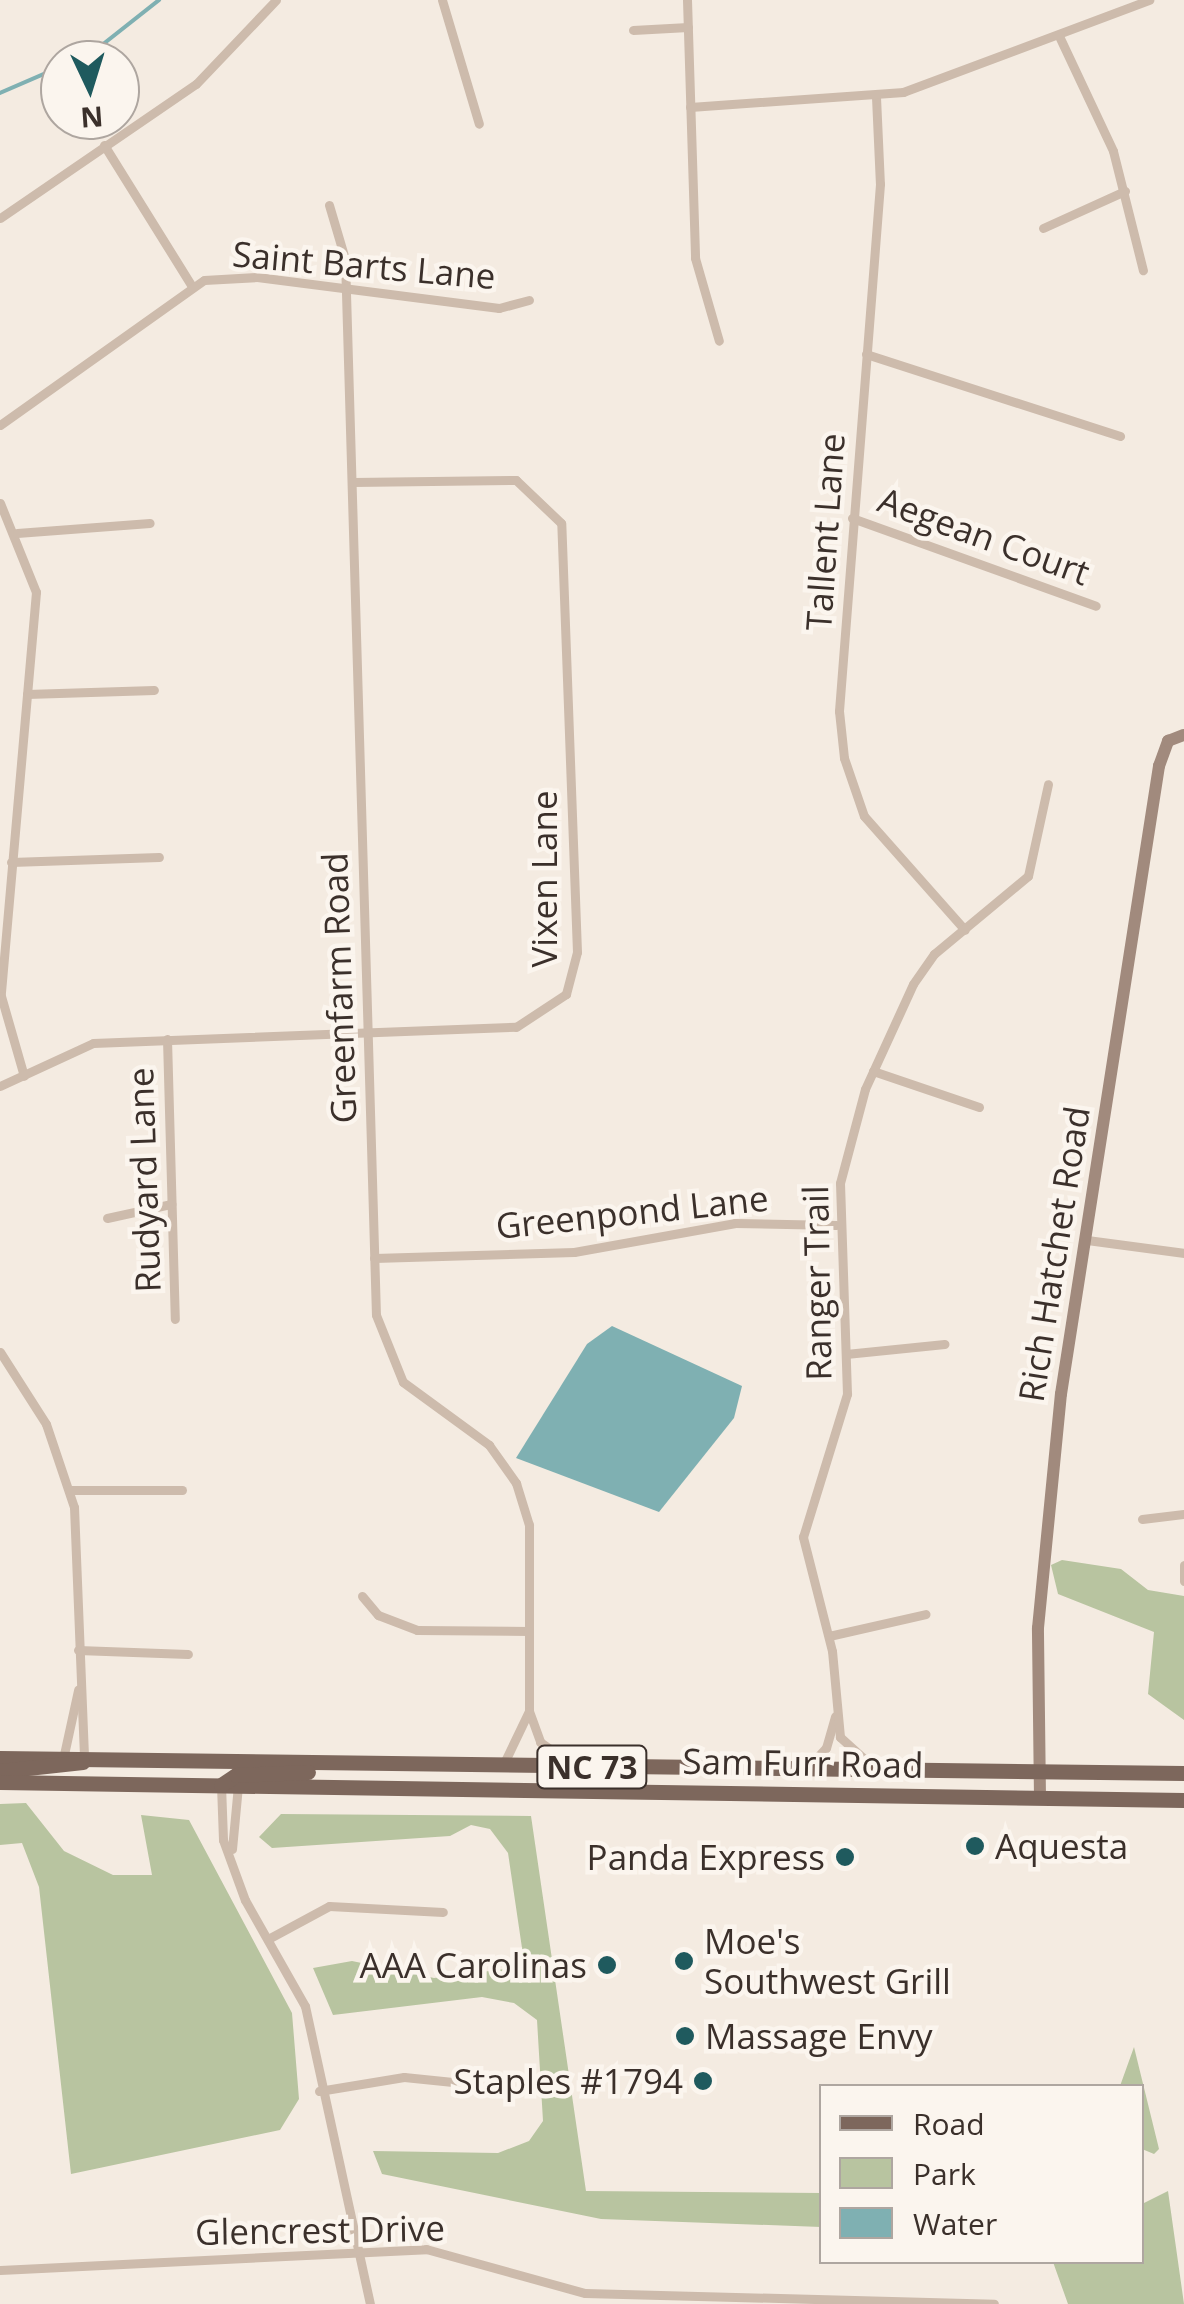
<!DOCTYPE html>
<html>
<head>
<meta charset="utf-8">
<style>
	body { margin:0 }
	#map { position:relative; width:1184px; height:2304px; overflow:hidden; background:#f4ebe1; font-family:"Open Sans",sans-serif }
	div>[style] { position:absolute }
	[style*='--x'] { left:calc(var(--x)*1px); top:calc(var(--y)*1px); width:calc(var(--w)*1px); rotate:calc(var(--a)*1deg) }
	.green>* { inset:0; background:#b8c4a0 }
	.water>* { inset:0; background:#7fb0b2 }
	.stream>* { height:4px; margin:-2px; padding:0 2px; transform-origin:2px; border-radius:2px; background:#7fb0b2 }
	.street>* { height:9px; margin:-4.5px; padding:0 4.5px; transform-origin:4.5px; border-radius:4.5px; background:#cdbbac }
	.secondary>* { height:12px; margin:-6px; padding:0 6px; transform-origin:6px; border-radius:6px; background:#a18a7d }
	.primary>* { height:15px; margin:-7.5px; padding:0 7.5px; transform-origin:7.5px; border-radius:7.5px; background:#7d675c }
	.dots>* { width:28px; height:28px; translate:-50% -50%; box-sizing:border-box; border:5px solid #fbf5ee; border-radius:50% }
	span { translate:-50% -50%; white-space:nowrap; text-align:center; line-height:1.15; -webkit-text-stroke:9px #fbf5ee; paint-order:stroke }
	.shield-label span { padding:2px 8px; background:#fbf5ee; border:2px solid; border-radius:8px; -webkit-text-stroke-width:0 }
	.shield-label { font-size:32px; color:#3b302b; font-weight:700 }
	.street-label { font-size:35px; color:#3b302b }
	.poi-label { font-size:35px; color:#3b302b }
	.left { translate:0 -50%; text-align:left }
	.right { translate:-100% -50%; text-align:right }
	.legend { position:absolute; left:819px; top:2084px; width:325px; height:180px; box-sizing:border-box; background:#fbf5ee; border:2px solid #aea6a0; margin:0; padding:12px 18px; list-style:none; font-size:30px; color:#3b302b }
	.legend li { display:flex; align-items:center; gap:20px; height:50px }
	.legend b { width:50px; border:2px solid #aea6a0 }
	.north { position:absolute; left:40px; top:40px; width:100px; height:100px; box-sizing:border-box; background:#fbf5ee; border:2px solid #aea6a0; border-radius:50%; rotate:176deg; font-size:28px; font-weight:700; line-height:40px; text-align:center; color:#3b302b }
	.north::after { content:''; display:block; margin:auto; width:35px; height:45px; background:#1f5a5e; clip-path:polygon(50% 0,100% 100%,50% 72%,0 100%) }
</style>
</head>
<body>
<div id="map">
	<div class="green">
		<i style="clip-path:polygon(1062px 1560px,1121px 1569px,1148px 1590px,1184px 1596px,1184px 1720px,1148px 1694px,1154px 1632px,1058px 1594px,1051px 1565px)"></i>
		<i style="clip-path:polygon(26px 1803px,64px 1851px,113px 1875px,152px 1875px,141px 1815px,189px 1820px,292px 2013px,299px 2099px,280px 2130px,71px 2174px,39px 1887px,22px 1843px,0 1845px,0 1804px)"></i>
		<i style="clip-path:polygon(281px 1814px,531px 1816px,586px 2191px,821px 2193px,821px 2227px,601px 2219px,382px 2174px,373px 2151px,498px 2153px,529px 2141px,543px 2121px,537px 2020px,514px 2003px,482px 1997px,333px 2015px,313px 1968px,352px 1961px,434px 1978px,505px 1969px,522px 1948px,508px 1853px,490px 1829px,471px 1825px,450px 1836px,272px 1848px,259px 1837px)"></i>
		<i style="clip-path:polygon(1134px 2047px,1159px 2149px,1154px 2154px,1142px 2149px,1142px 2086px,1120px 2086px)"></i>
		<i style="clip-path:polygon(1168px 2191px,1184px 2304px,1068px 2304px,1053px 2262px,1142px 2262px,1142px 2204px)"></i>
	</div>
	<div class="water">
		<i style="clip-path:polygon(612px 1326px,742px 1386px,734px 1418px,659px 1512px,516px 1458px,587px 1344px)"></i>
	</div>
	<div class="stream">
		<i style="--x:83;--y:60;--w:97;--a:-38.3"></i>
		<i style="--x:0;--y:93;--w:65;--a:-23.4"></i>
	</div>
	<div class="street">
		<i style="--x:442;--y:0;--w:129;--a:73.4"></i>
		<i style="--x:687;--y:0;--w:258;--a:88.2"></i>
		<i style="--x:695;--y:258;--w:86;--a:73.9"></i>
		<i style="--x:633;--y:30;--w:55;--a:-3.1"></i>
		<i style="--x:1059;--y:36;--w:127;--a:64.8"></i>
		<i style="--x:1113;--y:151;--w:123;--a:75.9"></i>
		<i style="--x:876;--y:97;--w:87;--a:87.4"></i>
		<i style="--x:880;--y:184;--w:529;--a:94.45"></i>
		<i style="--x:839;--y:711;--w:47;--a:83.9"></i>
		<i style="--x:844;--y:758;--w:61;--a:71"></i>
		<i style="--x:864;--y:816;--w:152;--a:48.5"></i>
		<i style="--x:690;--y:107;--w:214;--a:-4"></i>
		<i style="--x:903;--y:92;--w:263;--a:-20.5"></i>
		<i style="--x:104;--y:145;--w:165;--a:58.1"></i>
		<i style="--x:329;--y:205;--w:56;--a:73.5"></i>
		<i style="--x:345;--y:259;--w:1056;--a:88.32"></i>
		<i style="--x:376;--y:1315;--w:72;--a:68.1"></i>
		<i style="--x:403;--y:1382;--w:107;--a:36.2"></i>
		<i style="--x:489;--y:1445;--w:47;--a:54.6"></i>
		<i style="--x:516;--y:1483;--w:44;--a:72.8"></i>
		<i style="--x:529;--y:1525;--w:186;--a:90"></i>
		<i style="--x:529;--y:1711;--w:33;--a:70"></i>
		<i style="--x:540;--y:1742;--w:33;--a:35"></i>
		<i style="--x:0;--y:218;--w:237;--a:-34.4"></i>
		<i style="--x:196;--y:84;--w:116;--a:-46.4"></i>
		<i style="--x:1043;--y:228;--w:90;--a:-24.3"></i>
		<i style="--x:866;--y:354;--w:267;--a:17.9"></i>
		<i style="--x:0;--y:425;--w:250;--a:-35.4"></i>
		<i style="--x:204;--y:280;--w:53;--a:-3.2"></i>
		<i style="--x:257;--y:277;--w:244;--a:7.3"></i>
		<i style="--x:499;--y:308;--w:31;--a:-15"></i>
		<i style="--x:0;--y:503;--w:96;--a:68"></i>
		<i style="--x:36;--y:592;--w:406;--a:95"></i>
		<i style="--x:1;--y:996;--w:83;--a:74"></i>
		<i style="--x:852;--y:518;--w:259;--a:19.8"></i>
		<i style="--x:17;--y:533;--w:133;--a:-4.3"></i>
		<i style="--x:27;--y:694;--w:127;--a:-1.8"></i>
		<i style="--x:11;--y:862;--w:148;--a:-1.9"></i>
		<i style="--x:167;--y:1039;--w:280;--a:88.4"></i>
		<i style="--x:873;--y:1071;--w:112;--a:18.8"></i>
		<i style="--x:0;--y:1086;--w:102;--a:-24.8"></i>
		<i style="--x:93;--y:1043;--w:423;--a:-2.2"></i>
		<i style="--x:516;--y:1027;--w:60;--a:-33.4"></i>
		<i style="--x:566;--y:994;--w:43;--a:-75.3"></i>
		<i style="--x:577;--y:952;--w:429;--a:-92.1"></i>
		<i style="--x:561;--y:523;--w:62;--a:-136.3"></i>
		<i style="--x:516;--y:480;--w:163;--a:179.3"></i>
		<i style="--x:107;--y:1218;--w:66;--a:-12.3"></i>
		<i style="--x:1087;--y:1240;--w:98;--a:7.6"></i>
		<i style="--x:374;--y:1258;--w:200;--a:-1.7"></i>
		<i style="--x:574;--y:1252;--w:164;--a:-10.2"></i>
		<i style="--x:735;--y:1223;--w:101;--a:1.1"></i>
		<i style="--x:0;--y:1352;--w:85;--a:57.4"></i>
		<i style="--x:46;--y:1424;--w:88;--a:71.4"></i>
		<i style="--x:74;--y:1507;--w:253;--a:87.7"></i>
		<i style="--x:846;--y:1354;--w:99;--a:-5.8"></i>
		<i style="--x:70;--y:1490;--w:112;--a:0"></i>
		<i style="--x:1142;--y:1519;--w:42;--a:-6.8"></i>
		<i style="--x:1184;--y:1565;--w:16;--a:90"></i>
		<i style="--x:362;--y:1596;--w:25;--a:50"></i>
		<i style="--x:378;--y:1615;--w:42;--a:21"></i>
		<i style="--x:417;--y:1630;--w:112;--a:0.5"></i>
		<i style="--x:829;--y:1636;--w:99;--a:-12.8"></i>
		<i style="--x:78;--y:1650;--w:110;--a:2.1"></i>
		<i style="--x:63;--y:1759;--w:71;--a:-77.7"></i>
		<i style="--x:505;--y:1761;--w:55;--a:-64.4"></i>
		<i style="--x:810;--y:1765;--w:23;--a:-47"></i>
		<i style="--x:826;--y:1748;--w:33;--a:-74"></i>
		<i style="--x:871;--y:1765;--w:42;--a:-137.9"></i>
		<i style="--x:840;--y:1737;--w:86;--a:-95.3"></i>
		<i style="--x:832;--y:1651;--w:118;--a:-104.3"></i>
		<i style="--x:803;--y:1537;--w:150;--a:-72.9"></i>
		<i style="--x:847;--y:1394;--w:211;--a:-91.9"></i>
		<i style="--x:840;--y:1183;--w:97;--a:-75.1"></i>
		<i style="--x:865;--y:1089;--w:115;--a:-65.4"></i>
		<i style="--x:913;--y:984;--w:37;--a:-55"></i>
		<i style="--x:934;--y:954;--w:122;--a:-39.7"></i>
		<i style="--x:1028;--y:876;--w:94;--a:-77.7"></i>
		<i style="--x:221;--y:1785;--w:55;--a:87.9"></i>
		<i style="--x:223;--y:1840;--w:64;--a:69.9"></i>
		<i style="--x:245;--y:1900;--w:122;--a:60.5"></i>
		<i style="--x:305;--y:2006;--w:305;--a:77.7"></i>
		<i style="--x:232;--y:1849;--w:63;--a:-84.6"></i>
		<i style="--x:268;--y:1939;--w:69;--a:-28.4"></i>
		<i style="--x:329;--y:1906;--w:114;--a:3"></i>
		<i style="--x:319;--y:2091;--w:86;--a:-9.4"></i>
		<i style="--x:404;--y:2077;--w:49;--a:5.8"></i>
		<i style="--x:0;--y:2270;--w:427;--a:-2.8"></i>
		<i style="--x:426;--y:2249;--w:165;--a:15.5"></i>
		<i style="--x:585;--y:2293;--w:409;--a:1.5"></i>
	</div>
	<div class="secondary">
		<i style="--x:1040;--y:1798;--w:170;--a:-90.7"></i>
		<i style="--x:1038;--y:1628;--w:235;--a:-84.4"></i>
		<i style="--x:1061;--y:1394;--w:636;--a:-81.13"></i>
		<i style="--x:1159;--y:766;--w:27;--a:-70"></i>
		<i style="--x:1168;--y:741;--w:17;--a:-21"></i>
	</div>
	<div class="primary">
		<i style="--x:0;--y:1758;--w:1184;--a:0.73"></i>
		<i style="--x:0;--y:1771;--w:83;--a:-6.2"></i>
		<i style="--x:0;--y:1782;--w:1184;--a:0.87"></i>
		<i style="--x:221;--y:1785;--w:18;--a:-34"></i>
		<i style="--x:236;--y:1775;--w:72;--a:-2.4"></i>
	</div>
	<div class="dots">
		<i style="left:975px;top:1846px;background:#1f5a5e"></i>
		<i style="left:845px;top:1857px;background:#1f5a5e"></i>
		<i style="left:684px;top:1961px;background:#1f5a5e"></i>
		<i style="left:607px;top:1965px;background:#1f5a5e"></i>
		<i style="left:685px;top:2036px;background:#1f5a5e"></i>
		<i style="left:703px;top:2081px;background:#1f5a5e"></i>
	</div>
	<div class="shield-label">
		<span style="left:592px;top:1767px">NC 73</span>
	</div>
	<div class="street-label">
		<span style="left:364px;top:265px;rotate:5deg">Saint Barts Lane</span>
		<span style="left:825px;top:532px;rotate:-86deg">Tallent Lane</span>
		<span style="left:984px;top:536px;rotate:20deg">Aegean Court</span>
		<span style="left:544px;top:879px;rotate:-90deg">Vixen Lane</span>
		<span style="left:339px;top:988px;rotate:-92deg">Greenfarm Road</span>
		<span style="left:144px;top:1180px;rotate:-92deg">Rudyard Lane</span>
		<span style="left:632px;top:1212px;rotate:-6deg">Greenpond Lane</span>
		<span style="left:1054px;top:1254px;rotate:-81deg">Rich Hatchet Road</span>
		<span style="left:817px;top:1283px;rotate:-91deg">Ranger Trail</span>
		<span style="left:803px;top:1763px;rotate:1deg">Sam Furr Road</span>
		<span style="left:320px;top:2230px;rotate:-1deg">Glencrest Drive</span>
	</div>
	<div class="poi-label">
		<span class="left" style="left:995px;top:1846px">Aquesta</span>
		<span class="right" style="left:825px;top:1857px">Panda Express</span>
		<span class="left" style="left:704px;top:1961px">Moe's<br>Southwest Grill</span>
		<span class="right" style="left:587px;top:1965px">AAA Carolinas</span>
		<span class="left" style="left:705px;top:2036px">Massage Envy</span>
		<span class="right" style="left:683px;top:2081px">Staples #1794</span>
	</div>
	<ul class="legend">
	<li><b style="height:12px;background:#7d675c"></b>Road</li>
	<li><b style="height:28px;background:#b8c4a0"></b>Park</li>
	<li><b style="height:28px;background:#7fb0b2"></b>Water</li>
	</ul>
	<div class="north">N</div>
</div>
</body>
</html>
